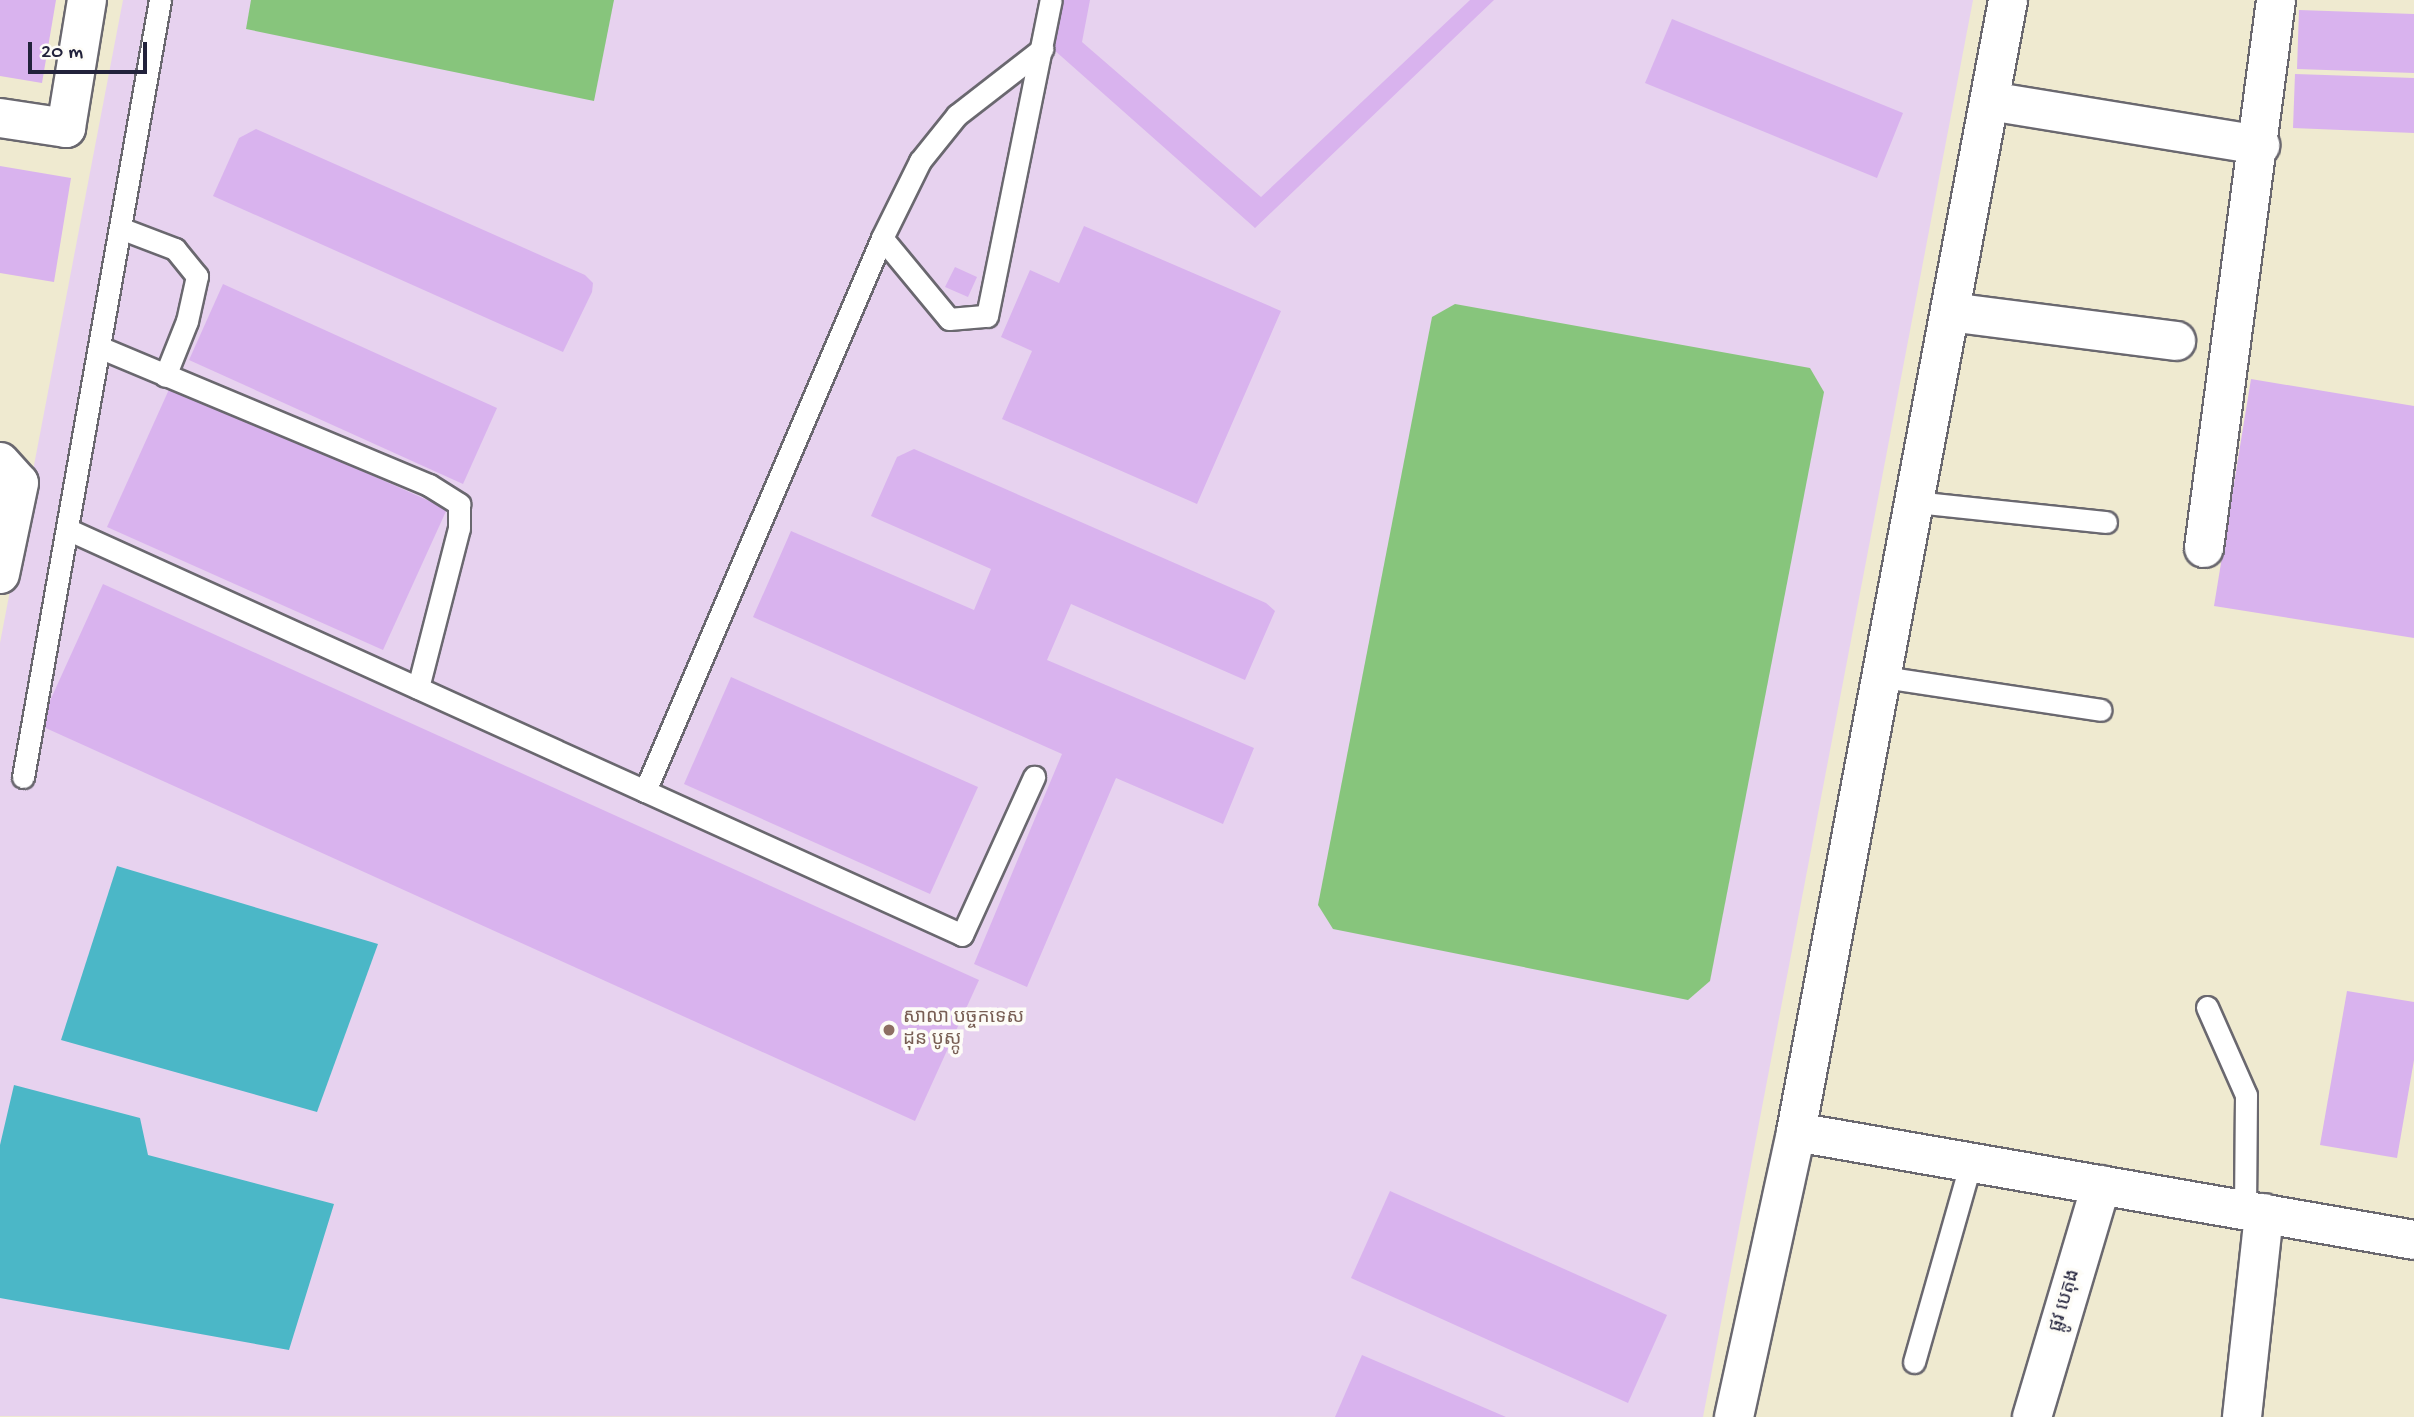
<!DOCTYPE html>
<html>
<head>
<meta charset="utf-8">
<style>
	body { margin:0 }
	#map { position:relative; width:2414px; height:1417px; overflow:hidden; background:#efead0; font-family:"Gochi Hand","Noto Sans Khmer",sans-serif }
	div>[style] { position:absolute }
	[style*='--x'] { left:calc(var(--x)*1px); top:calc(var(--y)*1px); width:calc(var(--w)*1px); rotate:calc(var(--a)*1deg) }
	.built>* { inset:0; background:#e7d2ef }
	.green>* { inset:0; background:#87c57c }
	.water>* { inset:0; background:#4bb7c7 }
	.building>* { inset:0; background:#d9b3ee }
	.roads { filter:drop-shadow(2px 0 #6a686f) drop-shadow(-2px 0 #6a686f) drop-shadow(0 2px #6a686f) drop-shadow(0 -2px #6a686f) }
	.lane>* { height:21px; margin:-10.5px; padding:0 10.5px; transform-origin:10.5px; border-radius:10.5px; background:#fff }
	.street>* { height:38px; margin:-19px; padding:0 19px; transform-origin:19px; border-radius:19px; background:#fff }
	.dots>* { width:19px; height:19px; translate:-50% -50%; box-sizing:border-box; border:4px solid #fdfcf7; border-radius:50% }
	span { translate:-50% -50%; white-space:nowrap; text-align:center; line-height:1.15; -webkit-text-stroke:7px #fdfcf7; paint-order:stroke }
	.education-label { font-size:19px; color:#785e54 }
	.left { translate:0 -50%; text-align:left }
	.street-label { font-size:19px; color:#22223b }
	.scale { position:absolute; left:28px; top:42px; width:119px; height:32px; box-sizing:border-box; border:4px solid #22223b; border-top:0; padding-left:9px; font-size:21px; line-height:24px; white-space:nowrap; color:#22223b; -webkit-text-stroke:5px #fdfcf7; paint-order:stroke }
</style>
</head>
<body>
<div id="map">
	<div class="built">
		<i style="clip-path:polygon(123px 0,1973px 0,1703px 1417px,0 1416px,0 643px)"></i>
	</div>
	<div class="green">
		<i style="clip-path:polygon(251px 0,614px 0,594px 101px,246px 29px)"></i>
		<i style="clip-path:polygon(1455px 304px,1810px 368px,1824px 392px,1710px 981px,1688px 1000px,1333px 929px,1318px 905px,1432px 317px)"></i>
	</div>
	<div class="water">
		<i style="clip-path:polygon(117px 866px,378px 944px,317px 1112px,61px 1040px)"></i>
		<i style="clip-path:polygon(14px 1085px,140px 1118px,148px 1155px,334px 1204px,289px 1350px,0 1298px,0 1145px)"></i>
	</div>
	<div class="building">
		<i style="clip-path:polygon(0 0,56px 0,42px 83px,0 76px)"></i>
		<i style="clip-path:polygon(1063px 0,1090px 0,1082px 42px,1261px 197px,1470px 0,1494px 0,1255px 228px,1053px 49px)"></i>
		<i style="clip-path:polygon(2299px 10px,2414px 14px,2414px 73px,2297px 69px)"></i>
		<i style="clip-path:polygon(1672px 19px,1903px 113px,1877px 178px,1645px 83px)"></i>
		<i style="clip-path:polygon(2295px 74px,2414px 78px,2414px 133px,2293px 128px)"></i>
		<i style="clip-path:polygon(256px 129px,585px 275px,593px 283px,592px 292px,563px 352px,213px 196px,239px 138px)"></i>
		<i style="clip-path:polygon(0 166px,71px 178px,54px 282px,0 273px)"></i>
		<i style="clip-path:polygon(1084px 226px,1281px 311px,1197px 504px,1002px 419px,1032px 351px,1001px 337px,1030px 270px,1059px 283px)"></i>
		<i style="clip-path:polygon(955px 267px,977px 277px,968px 297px,945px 287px)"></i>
		<i style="clip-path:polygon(223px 284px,497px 408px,463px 484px,189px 360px)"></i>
		<i style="clip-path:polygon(2251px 379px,2414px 406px,2414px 638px,2214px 606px)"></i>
		<i style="clip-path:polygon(171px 385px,447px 509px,383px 650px,107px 527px)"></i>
		<i style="clip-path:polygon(914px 449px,1266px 603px,1275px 611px,1245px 680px,1071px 604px,1047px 660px,1254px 748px,1223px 824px,1116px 778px,1027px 987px,974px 964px,1062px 754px,753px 617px,791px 531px,974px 610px,991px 569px,871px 516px,897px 457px)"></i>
		<i style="clip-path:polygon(103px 584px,979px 980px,915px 1121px,39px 725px)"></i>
		<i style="clip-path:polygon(731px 677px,978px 787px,930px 894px,684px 784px)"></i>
		<i style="clip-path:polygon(2347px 991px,2414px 1002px,2414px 1060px,2397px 1158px,2320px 1145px)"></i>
		<i style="clip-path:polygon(1390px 1191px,1667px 1315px,1628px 1403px,1351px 1278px)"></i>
		<i style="clip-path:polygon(1362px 1355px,1506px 1417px,1335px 1417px)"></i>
	</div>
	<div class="roads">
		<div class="lane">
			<i style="--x:120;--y:228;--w:59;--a:20.9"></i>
			<i style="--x:175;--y:249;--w:35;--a:51"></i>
			<i style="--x:197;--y:276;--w:46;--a:102.5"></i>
			<i style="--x:187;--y:321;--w:59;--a:111.8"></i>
			<i style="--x:882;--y:238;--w:105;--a:50.4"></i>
			<i style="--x:949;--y:319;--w:38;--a:-5"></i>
			<i style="--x:987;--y:316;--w:322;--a:-78.6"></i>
			<i style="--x:99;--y:347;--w:358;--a:22.7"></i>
			<i style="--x:429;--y:485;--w:36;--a:32"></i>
			<i style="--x:459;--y:504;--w:24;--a:90"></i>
			<i style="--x:459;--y:528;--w:165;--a:104.4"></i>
			<i style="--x:1915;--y:502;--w:192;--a:6"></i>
			<i style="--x:67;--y:529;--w:635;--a:24.38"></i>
			<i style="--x:645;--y:791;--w:602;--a:-66.8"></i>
			<i style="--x:882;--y:238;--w:86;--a:-63.7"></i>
			<i style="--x:920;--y:161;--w:59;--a:-51.2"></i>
			<i style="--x:957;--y:115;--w:108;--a:-37.8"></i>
			<i style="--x:1883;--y:677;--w:220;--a:8.6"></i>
			<i style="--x:23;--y:777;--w:789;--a:-80"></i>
			<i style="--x:645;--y:791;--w:348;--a:24.4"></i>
			<i style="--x:962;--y:935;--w:174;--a:-65.5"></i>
			<i style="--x:2207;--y:1007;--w:96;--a:66.1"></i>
			<i style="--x:2246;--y:1095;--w:116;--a:90.5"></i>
			<i style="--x:1914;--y:1362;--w:208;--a:-74.1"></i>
		</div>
		<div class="street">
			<i style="--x:1990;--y:101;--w:274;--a:9.3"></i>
			<i style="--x:0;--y:118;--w:67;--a:8.6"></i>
			<i style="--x:66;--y:128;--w:130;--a:-80.7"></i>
			<i style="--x:1950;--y:312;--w:228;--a:7.3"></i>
			<i style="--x:0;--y:462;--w:28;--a:48"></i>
			<i style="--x:19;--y:483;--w:93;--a:101.8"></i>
			<i style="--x:2204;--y:548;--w:553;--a:-82.51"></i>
			<i style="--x:1796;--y:1132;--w:627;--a:9.91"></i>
			<i style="--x:1734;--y:1417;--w:292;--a:-77.7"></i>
			<i style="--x:1796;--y:1132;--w:1152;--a:-79.39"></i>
			<i style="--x:2032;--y:1417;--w:242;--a:-73.4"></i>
			<i style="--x:2242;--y:1417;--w:205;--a:-83.8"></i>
		</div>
	</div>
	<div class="dots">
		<i style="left:889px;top:1030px;background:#8d6e63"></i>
	</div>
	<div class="education-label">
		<span class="left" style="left:903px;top:1030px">សាលា បច្ចកទេស<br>ដុន បូស្កូ</span>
	</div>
	<div class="street-label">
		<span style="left:2066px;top:1301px;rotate:-73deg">ផ្លូវ បេតុង</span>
	</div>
	<div class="scale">20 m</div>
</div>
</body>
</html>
